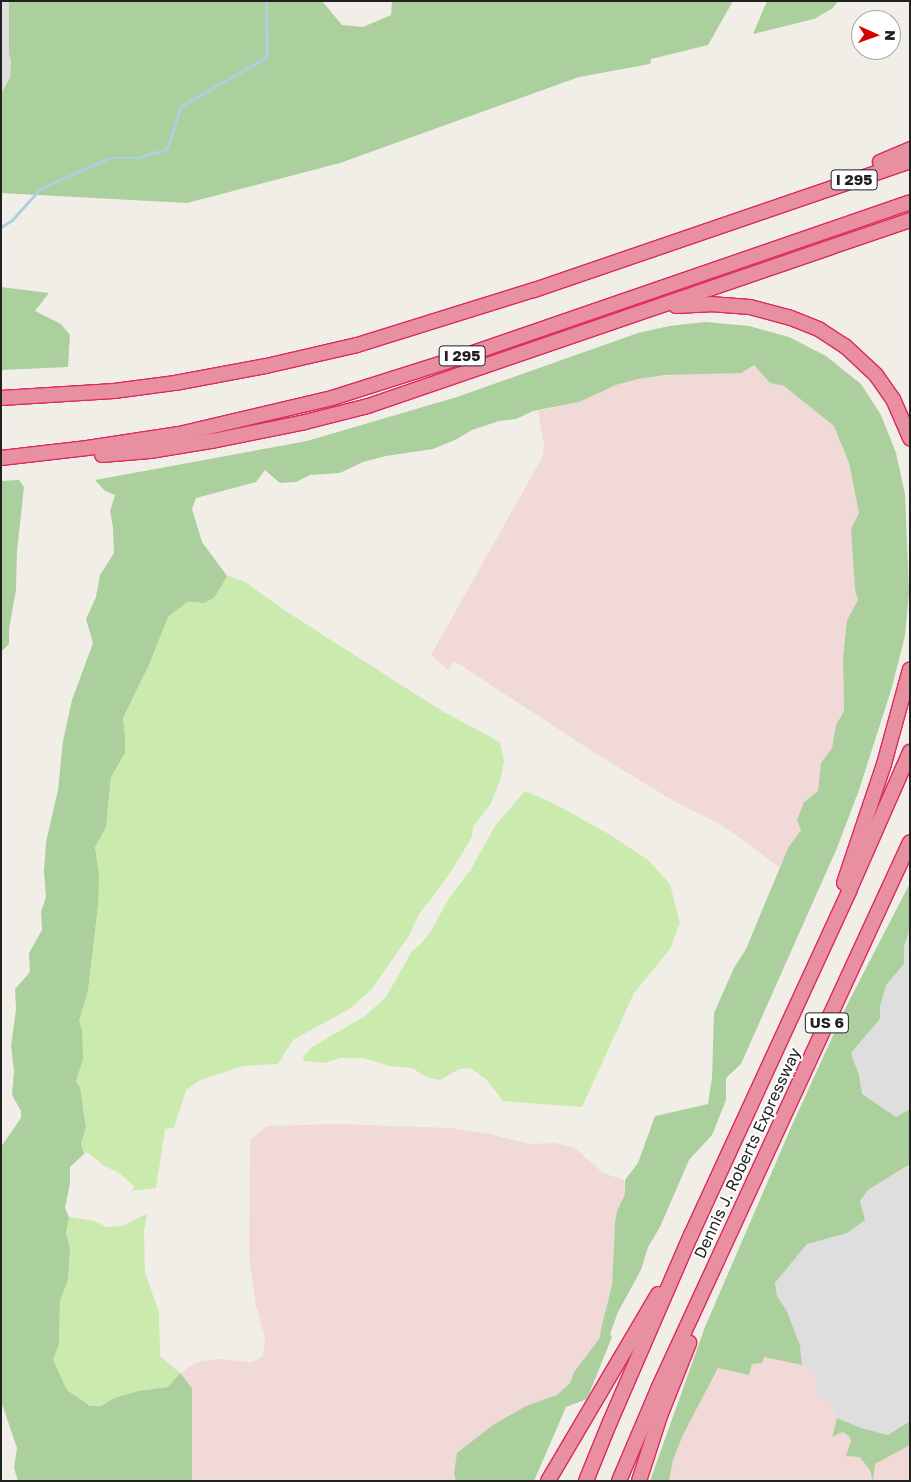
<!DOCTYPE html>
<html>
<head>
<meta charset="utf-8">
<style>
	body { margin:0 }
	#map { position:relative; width:911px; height:1482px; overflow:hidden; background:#f1eee8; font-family:"Golos Text",sans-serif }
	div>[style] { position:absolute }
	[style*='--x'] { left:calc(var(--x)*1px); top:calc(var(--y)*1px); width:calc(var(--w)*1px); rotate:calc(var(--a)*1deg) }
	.residential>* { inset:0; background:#dfdede }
	.commercial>* { inset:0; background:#f1d9d7 }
	.grass>* { inset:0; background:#cbebae }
	.forest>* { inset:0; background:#abd09d }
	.stream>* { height:2.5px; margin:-1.25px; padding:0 1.25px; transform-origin:1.25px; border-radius:1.25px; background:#a9d1de }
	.roads { filter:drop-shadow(1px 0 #dc2863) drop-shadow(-1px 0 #dc2863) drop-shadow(0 1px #dc2863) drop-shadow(0 -1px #dc2863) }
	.motorway>* { height:14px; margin:-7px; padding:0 7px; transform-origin:7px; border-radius:7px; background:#e8909f }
	span { translate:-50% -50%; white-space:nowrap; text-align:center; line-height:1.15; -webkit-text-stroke:4px #fff; paint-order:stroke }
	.shield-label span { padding:1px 4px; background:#fff; border:1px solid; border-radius:4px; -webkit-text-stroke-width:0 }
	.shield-label { font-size:15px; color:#212121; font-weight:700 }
	.street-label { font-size:16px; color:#212121 }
	.frame { position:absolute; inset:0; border:2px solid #212121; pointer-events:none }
	.north { position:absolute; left:851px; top:10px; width:50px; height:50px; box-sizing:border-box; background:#fff; border:1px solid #a6a6a6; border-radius:50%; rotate:92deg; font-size:14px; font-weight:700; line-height:20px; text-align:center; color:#212121 }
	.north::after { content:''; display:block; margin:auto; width:18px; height:22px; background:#d20400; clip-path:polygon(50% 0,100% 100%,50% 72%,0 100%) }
</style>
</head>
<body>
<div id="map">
	<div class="residential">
		<i style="clip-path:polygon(1px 1px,9px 1px,9px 54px,11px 62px,10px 77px,1px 94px)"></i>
		<i style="clip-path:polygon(910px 929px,910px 1109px,896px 1117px,861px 1094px,859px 1075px,851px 1053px,880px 1019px,880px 1007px,886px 985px,904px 964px,904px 946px)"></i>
		<i style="clip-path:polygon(910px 1164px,910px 1421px,888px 1435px,861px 1428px,837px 1418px,834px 1410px,817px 1396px,814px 1371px,802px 1365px,800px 1346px,787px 1311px,777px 1296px,775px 1283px,807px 1244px,864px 1220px,860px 1201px,868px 1190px)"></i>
	</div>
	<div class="commercial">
		<i style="clip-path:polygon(754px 365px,770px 383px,784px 386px,834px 426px,849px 463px,859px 513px,851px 529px,855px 590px,858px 600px,847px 620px,843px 657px,844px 711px,836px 725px,832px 748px,821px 763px,818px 791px,804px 802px,801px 830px,788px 848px,779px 868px,753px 847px,718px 823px,677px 803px,598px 755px,454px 661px,448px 670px,431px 655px,543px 456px,544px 445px,538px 411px,579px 402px,616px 385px,638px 379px)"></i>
		<i style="clip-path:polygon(338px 1124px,450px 1128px,489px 1134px,530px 1144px,555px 1143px,575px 1148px,603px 1173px,624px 1180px,625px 1194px,617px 1211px,615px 1223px,612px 1285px,601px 1329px,601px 1338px,574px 1372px,570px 1383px,557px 1395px,526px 1406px,457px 1465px,454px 1474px,456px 1481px,192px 1481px,192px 1388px,181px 1374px,189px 1366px,202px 1361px,218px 1359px,252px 1362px,263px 1356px,265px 1337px,256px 1306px,249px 1257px,250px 1140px,267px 1126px)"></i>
		<i style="clip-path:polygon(764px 1357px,802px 1365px,814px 1371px,817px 1396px,827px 1399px,837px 1418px,832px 1436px,843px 1432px,849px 1436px,873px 1479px,875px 1464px,910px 1445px,910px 1481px,669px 1481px,673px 1460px,683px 1435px,718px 1368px,728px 1370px,752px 1364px)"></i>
	</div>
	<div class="grass">
		<i style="clip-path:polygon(227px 575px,245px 582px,284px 610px,442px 711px,500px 742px,504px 761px,501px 778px,490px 805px,473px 827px,472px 837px,450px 873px,418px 916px,410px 934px,372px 989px,351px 1008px,293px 1040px,278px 1064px,243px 1066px,200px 1080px,186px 1090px,174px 1128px,165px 1129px,156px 1188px,132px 1191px,134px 1186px,119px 1173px,103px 1165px,87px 1152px,84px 1154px,81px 1143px,86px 1128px,80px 1087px,76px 1081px,82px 1030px,79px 1021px,88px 991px,98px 906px,97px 859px,95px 846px,106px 827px,111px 777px,125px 753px,125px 735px,123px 718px,148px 667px,168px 616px,187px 602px,204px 603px)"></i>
		<i style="clip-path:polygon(525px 791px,555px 804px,612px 836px,648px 860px,670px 884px,680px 923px,670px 949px,634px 993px,582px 1107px,503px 1101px,486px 1079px,470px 1068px,459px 1069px,440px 1080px,428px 1078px,412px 1068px,390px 1066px,363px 1058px,340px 1058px,325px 1063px,304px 1061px,303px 1057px,312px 1047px,365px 1016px,386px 997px,412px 951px,420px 945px,431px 931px,449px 898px,470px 871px,495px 826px)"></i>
		<i style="clip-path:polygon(147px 1214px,144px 1232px,145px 1273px,159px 1312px,160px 1356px,180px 1373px,179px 1376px,168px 1387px,138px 1391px,114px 1398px,101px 1406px,90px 1406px,67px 1390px,53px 1360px,59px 1344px,60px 1301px,68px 1280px,70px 1248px,66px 1234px,69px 1217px,95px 1221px,106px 1227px,122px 1226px)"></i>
	</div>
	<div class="forest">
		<i style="clip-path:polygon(9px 1px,322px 1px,342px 25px,363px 27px,391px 15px,392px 1px,733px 1px,708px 45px,651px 59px,650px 64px,579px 77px,340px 163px,187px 203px,1px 193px,1px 94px,10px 77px,11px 62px,9px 54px)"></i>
		<i style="clip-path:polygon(767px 1px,838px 1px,833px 8px,814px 19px,753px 34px)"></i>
		<i style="clip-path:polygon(1px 287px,49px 293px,35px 311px,61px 324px,70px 335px,68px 367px,1px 370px)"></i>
		<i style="clip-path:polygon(706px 322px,749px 326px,789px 337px,826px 356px,861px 384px,881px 415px,896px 453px,905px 494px,909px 592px,905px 636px,892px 687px,859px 790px,837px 848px,741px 1064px,726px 1078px,726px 1100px,712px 1135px,689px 1160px,660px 1227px,648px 1247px,641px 1270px,618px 1312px,610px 1334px,612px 1337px,587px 1399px,566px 1407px,534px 1481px,456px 1481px,454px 1474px,457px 1453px,493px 1425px,526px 1406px,557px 1395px,570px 1383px,574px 1372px,600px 1338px,601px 1329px,612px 1285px,615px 1223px,617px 1211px,625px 1194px,625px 1180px,638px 1163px,655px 1116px,708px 1104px,712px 1078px,714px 1013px,734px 968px,746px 949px,788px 848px,801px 830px,797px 820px,804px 802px,818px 791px,821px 763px,832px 748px,836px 725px,844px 711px,843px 657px,847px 620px,858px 600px,855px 590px,851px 529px,859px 513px,849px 463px,834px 426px,784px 386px,770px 383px,754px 365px,741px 373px,666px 375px,638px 379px,616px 385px,579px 402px,533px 411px,516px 419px,499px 421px,472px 430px,457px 439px,433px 449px,386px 456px,363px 462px,340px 473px,310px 475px,296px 482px,280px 483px,265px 470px,256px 482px,196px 498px,192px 509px,202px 542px,227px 576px,214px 598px,204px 603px,187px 602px,168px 617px,148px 667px,123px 718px,125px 735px,125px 753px,111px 777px,106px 827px,95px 847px,99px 875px,98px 906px,88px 991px,79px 1021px,82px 1030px,83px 1059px,76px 1081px,80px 1087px,86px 1128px,81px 1143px,84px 1154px,70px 1167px,70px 1183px,65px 1208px,69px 1217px,66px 1234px,70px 1248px,68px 1280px,60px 1301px,59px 1344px,53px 1360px,67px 1390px,90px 1406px,101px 1406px,114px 1398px,138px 1391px,168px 1387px,180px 1373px,192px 1388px,192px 1481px,18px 1481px,14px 1468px,17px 1448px,1px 1401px,1px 1147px,21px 1118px,21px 1111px,12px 1095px,14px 1071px,11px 1046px,16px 1010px,15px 989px,30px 972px,29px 953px,42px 930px,41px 912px,46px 897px,44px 872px,46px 842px,58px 790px,63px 741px,72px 700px,93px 643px,86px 619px,96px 597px,100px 575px,114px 553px,113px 528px,110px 511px,115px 495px,105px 491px,95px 480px,307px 441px,457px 397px,638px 333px,669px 326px)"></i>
		<i style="clip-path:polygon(19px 480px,24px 487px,17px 551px,16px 590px,9px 629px,9px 644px,1px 652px,1px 481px)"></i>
		<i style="clip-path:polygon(910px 883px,910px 929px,904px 946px,904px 964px,886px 985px,880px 1007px,880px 1019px,851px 1053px,859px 1075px,862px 1094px,896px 1117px,910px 1109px,910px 1164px,868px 1190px,860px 1201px,865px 1220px,847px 1233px,807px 1244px,775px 1283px,777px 1296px,787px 1311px,800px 1346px,802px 1365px,764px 1357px,762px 1363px,752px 1364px,749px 1375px,718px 1368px,683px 1435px,673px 1460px,669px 1481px,650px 1481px,705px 1327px,793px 1123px,847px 1005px)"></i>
		<i style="clip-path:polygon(837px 1418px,861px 1428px,888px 1435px,910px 1421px,910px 1445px,875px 1464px,873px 1481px,870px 1471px,860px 1457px,846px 1456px,851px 1440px,849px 1436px,843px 1432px,832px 1437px)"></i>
	</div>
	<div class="stream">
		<i style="--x:1;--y:227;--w:13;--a:-32"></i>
		<i style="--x:12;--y:220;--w:42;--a:-47.9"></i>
		<i style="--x:40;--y:189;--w:76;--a:-24.2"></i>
		<i style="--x:109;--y:158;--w:28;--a:0"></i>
		<i style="--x:137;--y:158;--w:31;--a:-17"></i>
		<i style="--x:167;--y:149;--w:45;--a:-72"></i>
		<i style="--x:181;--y:106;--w:99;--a:-29.7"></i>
		<i style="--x:267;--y:57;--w:56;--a:-91"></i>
	</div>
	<div class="roads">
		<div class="motorway">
			<i style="--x:880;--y:162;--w:33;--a:-23"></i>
			<i style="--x:676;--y:306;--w:34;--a:-3"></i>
			<i style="--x:710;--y:304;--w:40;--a:4.3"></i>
			<i style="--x:750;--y:307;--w:42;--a:15"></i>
			<i style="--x:791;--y:318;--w:31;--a:22"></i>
			<i style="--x:820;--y:330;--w:30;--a:33"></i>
			<i style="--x:845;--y:346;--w:42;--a:43.1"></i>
			<i style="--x:876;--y:375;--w:29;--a:55"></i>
			<i style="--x:893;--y:399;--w:43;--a:66.4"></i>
			<i style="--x:1;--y:398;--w:113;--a:-3.5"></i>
			<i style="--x:114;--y:391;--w:62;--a:-7.5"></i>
			<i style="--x:175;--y:383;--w:93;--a:-10.6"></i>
			<i style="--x:266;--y:366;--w:93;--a:-13"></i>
			<i style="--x:357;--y:345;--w:185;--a:-17.3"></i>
			<i style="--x:534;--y:290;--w:398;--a:-18.9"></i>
			<i style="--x:102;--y:455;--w:48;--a:-4.8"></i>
			<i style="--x:150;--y:451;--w:63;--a:-9.2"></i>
			<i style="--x:212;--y:441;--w:95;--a:-11.5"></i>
			<i style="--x:305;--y:422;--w:65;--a:-14.3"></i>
			<i style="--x:368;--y:406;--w:573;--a:-18.94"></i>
			<i style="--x:1;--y:458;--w:87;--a:-6.6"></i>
			<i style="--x:87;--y:448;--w:93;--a:-8.7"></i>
			<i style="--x:179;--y:434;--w:157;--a:-13.2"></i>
			<i style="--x:332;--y:398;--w:126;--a:-17.6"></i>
			<i style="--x:452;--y:360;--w:484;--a:-19"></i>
			<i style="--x:844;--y:883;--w:126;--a:-71.4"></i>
			<i style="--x:884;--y:764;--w:98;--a:-74.7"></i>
			<i style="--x:548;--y:1481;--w:217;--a:-59.5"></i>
			<i style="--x:586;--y:1481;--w:64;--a:-67.9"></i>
			<i style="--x:610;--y:1422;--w:204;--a:-66.6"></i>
			<i style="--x:691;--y:1235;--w:379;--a:-65.3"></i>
			<i style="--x:849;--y:891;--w:152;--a:-66.3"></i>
			<i style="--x:619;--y:1481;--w:100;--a:-67"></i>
			<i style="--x:658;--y:1389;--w:602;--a:-65.26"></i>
			<i style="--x:639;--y:1481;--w:68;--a:-72.1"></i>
			<i style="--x:660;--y:1416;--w:79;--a:-68.3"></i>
		</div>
	</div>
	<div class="shield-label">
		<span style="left:854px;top:180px">I 295</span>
		<span style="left:462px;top:356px">I 295</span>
		<span style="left:827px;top:1023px">US 6</span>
	</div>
	<div class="street-label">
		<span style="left:747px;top:1153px;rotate:-65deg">Dennis J. Roberts Expressway</span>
	</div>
	<div class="frame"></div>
	<div class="north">N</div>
</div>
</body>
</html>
